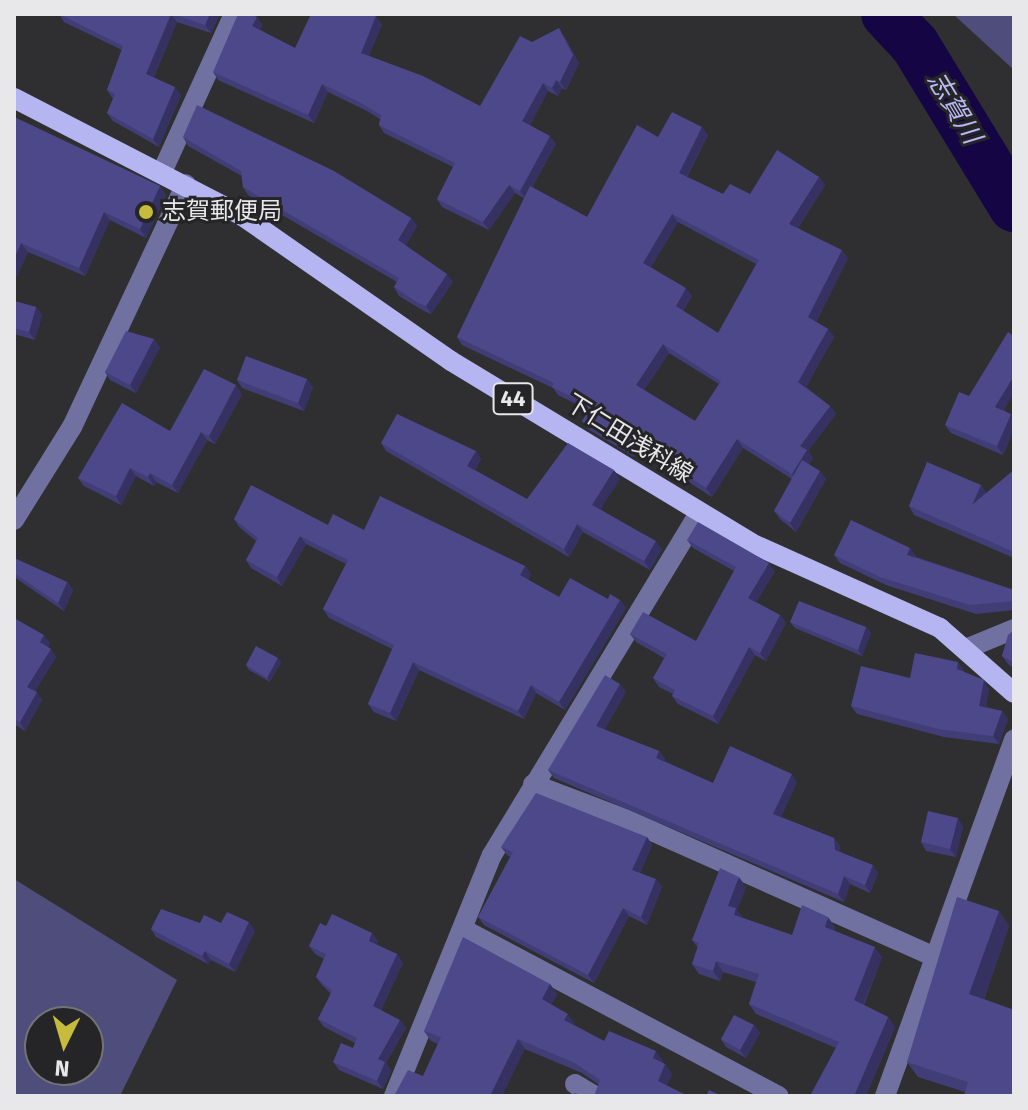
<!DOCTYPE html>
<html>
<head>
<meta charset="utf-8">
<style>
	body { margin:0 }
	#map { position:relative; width:1028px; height:1110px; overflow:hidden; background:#2f2f32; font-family:"Fira Sans","Noto Sans JP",sans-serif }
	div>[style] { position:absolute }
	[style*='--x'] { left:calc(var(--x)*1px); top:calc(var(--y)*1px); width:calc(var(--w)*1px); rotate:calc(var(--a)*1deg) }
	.green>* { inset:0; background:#4e4d7b }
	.river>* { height:50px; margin:-25px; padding:0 25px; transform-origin:25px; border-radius:25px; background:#160545 }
	.minor>* { height:20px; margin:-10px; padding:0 10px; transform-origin:10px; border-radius:10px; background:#7070a1 }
	.major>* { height:20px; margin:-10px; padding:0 10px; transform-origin:10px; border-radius:10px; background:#b4b5f1 }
	.wall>* { inset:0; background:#413e77 }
	.shaded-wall>* { inset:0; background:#353261 }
	.building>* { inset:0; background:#4c488a }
	.dots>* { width:22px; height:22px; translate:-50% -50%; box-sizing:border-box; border:4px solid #252528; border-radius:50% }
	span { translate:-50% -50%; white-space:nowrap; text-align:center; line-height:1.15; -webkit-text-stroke:6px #252528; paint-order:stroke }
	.shield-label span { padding:2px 6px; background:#252528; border:2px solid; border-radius:6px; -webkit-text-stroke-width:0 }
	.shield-label { font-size:22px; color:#e8e8ea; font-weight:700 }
	.poi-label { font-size:24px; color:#e8e8ea }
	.left { translate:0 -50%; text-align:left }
	.street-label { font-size:24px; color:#e8e8ea }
	.water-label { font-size:26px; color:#b9baf4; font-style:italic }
	.frame { position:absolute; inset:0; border:16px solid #e8e8ea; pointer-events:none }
	.north { position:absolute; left:24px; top:1006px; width:80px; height:80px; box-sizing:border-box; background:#252528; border:2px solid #737376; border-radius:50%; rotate:185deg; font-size:22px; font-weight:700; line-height:32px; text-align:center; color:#e8e8ea }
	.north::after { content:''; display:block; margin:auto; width:28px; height:36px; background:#c7bb3c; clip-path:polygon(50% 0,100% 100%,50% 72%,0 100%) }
</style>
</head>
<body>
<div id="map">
	<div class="green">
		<i style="clip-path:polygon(953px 14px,1014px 14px,1014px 70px)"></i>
		<i style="clip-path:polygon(evenodd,14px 879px,177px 980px,120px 1096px,14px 1096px,14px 879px,40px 1022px,88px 1022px,88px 1070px,40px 1070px,40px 1022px)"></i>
	</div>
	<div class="river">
		<i style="--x:886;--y:14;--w:42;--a:46.9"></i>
		<i style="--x:915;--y:45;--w:190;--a:58.6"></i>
	</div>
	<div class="minor">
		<i style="--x:162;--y:172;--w:174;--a:-65.5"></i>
		<i style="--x:14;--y:520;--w:110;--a:-58.1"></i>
		<i style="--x:72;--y:427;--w:268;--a:-64.9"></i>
		<i style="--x:968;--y:648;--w:50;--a:-22.4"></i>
		<i style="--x:533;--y:784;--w:98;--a:20.8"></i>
		<i style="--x:625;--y:819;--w:339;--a:24"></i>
		<i style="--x:463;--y:929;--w:357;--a:27.9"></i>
		<i style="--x:575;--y:1084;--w:23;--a:31"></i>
		<i style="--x:394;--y:1096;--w:260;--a:-67.9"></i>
		<i style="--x:492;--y:855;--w:400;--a:-58.8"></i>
		<i style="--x:885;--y:1096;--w:379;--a:-70.1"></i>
	</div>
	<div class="major">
		<i style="--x:14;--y:98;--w:255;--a:27.3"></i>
		<i style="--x:241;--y:215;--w:256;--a:34.8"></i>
		<i style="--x:451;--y:361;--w:351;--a:31.2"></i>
		<i style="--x:751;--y:543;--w:207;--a:24.2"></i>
		<i style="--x:940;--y:628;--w:98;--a:41.3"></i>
	</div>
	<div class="wall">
		<i style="clip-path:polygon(59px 14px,220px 14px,211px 33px,177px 22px,154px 77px,181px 95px,159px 147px,113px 121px,107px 113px,113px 99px,107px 90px,122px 50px,64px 22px)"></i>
		<i style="clip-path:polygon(evenodd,257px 17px,262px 25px,260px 30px,295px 48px,382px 24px,369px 56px,480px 106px,532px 42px,564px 36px,579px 63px,566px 90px,562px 88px,558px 96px,548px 91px,530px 125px,556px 144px,532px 187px,587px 217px,658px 137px,708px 135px,687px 177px,723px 194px,750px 194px,819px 177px,825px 185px,798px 228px,848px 258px,816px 322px,828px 329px,834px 337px,806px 387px,830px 406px,836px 414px,808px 451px,813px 458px,809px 464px,826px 479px,796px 532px,780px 519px,774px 511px,792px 479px,743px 448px,712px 497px,638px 450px,634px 457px,588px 429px,582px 421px,585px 416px,577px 406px,578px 405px,558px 395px,553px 388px,462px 345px,457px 337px,524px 198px,515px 193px,489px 230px,442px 207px,437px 199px,453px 167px,384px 133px,379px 125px,380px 119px,367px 111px,328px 92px,314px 123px,218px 80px,213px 72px,257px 17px,678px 222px,756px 264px,718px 333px,683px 311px,692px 296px,651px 267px,678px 222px,257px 17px,669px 353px,719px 384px,695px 421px,644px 390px,669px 353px)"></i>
		<i style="clip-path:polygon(14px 117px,160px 186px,166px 195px,146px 238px,110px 220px,85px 276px,28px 252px,17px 276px,14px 275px)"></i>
		<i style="clip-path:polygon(183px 137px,411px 218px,417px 226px,405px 246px,453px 282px,431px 314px,424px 311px,399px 296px,394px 287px,397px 282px,248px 195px,243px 187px,242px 176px,188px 146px)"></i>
		<i style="clip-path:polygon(14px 301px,36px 307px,42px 315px,35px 340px,14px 334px)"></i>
		<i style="clip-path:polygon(160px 347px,136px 393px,110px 380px,105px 372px)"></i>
		<i style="clip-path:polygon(237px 380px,313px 387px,304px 411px,242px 388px)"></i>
		<i style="clip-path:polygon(242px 394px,215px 444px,207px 440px,178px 493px,156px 482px,154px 486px,136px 476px,121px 505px,84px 486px,78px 478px)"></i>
		<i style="clip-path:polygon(1004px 410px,1014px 418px,1014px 429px,1003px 455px,951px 433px,945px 425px)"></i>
		<i style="clip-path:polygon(381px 443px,476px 451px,481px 459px,475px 470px,527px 499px,620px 479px,600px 509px,662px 549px,650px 570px,583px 532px,569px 557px,386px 451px)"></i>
		<i style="clip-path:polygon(1014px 470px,1014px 558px,914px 515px,909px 506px,981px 485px,986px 493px)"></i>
		<i style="clip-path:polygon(234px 519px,328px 525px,364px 530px,525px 566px,531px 574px,528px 580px,559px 597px,620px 600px,626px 608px,565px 710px,536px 693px,524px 719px,419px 670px,396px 721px,374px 712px,368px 704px,392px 649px,329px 618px,323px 609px,346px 564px,306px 544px,282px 586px,251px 568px,246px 560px,256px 541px,239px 527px)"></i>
		<i style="clip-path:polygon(687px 540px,775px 571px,756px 602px,780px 615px,786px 623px,766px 661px,755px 655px,718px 724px,678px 704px,672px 696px,673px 694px,659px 687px,653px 678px,664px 658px,636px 642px,630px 634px,696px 641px,734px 571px,693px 548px)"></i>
		<i style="clip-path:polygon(834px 555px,916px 556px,916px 557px,1014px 590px,1014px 610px,976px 614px,886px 585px,840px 563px)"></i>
		<i style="clip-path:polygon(14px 558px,67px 582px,73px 590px,64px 611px,14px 577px)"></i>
		<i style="clip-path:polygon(14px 618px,50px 643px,48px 647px,56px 657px,35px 691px,42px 700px,25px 731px,14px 724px)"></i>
		<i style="clip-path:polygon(790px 622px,866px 627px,871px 633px,862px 656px,795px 628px)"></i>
		<i style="clip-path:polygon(1014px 630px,1014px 668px,1008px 664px,1002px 656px)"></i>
		<i style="clip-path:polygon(281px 662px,270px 682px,249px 670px,246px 665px)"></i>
		<i style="clip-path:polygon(964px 670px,963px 672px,989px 689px,986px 707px,1002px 711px,1008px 719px,999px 744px,944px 737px,857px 714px,851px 706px,910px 678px)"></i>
		<i style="clip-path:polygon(626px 692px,604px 730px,659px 751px,665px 759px,664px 761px,713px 783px,797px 782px,781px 817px,834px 838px,840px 846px,840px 852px,878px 873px,870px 893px,850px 884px,844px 902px,554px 778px,548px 770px)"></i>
		<i style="clip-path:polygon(963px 826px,956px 857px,926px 851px,921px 842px)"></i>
		<i style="clip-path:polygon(647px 837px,652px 845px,640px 873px,662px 887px,647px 925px,629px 916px,594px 983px,484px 925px,478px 917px,510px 857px,507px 855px,501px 847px)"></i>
		<i style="clip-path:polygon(746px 887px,737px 910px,743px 918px,792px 935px,835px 927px,834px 931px,882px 957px,864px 1005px,888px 1017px,895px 1027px,866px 1096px,810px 1096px,836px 1048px,756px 1014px,749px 1004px,756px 982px,723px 972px,720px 981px,699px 974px,692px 964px,698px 948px,692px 940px)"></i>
		<i style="clip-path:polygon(999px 911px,1009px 926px,984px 999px,1014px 1010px,965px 1092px,918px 1077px,907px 1062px)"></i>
		<i style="clip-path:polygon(200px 923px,221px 923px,255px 931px,235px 972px,211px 960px,208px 964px,156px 937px,151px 929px)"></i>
		<i style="clip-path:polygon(326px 926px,378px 941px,376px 945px,397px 954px,403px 963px,381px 1010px,406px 1028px,386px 1063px,391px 1070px,383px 1089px,339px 1070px,333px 1062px,353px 1048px,355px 1043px,324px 1027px,318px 1019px,331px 994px,322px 985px,316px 977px,324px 959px,315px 954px,309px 946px)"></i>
		<i style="clip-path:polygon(550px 984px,557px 994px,551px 1005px,574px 1025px,604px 1041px,663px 1061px,662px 1063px,665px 1064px,672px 1074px,667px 1085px,598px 1084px,582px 1073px,525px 1049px,423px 1076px,438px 1044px,431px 1041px,424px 1031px)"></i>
		<i style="clip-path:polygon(754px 1025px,760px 1033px,746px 1058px,726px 1047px,721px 1039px)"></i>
	</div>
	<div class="shaded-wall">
		<i style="clip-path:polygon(171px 14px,177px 22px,152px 82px,146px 74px)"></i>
		<i style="clip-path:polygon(210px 14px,220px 14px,211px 33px,205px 25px)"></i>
		<i style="clip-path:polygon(376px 16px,382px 24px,367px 61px,361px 53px)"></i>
		<i style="clip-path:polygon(257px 17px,262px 25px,258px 34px,252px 26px)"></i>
		<i style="clip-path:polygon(559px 28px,579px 63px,566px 90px,560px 82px)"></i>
		<i style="clip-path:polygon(556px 80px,562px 88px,558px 96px,552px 88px)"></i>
		<i style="clip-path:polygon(543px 83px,548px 91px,528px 129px,522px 121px)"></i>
		<i style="clip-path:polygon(322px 84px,328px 92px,314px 123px,308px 115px)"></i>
		<i style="clip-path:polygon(175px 87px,181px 95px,159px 147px,153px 139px)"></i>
		<i style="clip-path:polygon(702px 127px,708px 135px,684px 181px,679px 173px)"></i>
		<i style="clip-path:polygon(550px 136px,556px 144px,526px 199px,520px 191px)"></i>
		<i style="clip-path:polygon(819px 177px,825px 185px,795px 232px,789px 224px)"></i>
		<i style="clip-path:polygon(509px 185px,515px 193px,489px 230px,483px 222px)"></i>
		<i style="clip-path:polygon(160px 186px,166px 195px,146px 238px,140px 229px)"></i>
		<i style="clip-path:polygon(104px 212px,110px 220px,85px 276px,79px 268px)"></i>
		<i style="clip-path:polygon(672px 214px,678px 222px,649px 271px,643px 263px)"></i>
		<i style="clip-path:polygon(411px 218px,417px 226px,404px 249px,398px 240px)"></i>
		<i style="clip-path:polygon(21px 243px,28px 252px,17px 276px,14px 272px,14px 259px)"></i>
		<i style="clip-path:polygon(842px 250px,848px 258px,814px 325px,808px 317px)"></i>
		<i style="clip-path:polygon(447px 274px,453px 282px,431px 314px,426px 306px)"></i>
		<i style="clip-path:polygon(686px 288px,692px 296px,681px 314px,676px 306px)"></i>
		<i style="clip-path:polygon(36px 307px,42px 315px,35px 340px,29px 332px)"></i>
		<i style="clip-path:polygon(828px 329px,834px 337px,804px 390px,798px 382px)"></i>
		<i style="clip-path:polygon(154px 339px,160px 347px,136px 393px,130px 385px)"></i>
		<i style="clip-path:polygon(663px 344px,669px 353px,642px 393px,636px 385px)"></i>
		<i style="clip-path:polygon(1014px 376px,1014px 393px,1001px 415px,995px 407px)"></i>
		<i style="clip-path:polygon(307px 379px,313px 387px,304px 411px,298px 403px)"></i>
		<i style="clip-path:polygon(236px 385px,242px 394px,215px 444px,209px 436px)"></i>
		<i style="clip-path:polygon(830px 406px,836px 414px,808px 451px,813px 458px,798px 482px,792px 474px,800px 446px)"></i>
		<i style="clip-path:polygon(1011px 414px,1014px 418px,1014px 429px,1003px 455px,997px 446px)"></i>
		<i style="clip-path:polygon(201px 432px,207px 440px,178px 493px,172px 485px)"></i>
		<i style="clip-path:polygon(737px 439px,743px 448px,712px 497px,706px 488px)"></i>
		<i style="clip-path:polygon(632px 441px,638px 450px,634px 457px,628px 448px)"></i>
		<i style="clip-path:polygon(476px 451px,481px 459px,473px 474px,467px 466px)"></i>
		<i style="clip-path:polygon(130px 468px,136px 476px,121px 505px,116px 496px)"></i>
		<i style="clip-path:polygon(614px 470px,620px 479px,598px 513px,592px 505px)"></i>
		<i style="clip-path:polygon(820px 471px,826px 479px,796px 532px,790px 523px)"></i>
		<i style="clip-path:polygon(150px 473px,156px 482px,154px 486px,148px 477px)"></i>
		<i style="clip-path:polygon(981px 485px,986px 493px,972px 505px)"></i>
		<i style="clip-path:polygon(577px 524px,583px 532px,569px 557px,564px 549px)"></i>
		<i style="clip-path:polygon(300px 536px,306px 544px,282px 586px,277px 577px)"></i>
		<i style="clip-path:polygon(656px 541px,662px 549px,650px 570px,644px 561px)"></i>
		<i style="clip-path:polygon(910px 548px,916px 556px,913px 563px,907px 555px)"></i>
		<i style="clip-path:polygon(769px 563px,775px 571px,754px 606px,748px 598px)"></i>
		<i style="clip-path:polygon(525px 566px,531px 574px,526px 583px,520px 575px)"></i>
		<i style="clip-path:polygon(67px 582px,73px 590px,64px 611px,58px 603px)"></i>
		<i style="clip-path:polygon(620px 600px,626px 608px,565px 710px,559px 702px)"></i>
		<i style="clip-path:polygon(780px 615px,786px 623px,766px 661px,760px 653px)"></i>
		<i style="clip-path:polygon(866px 627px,871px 633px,862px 656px,858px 650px)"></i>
		<i style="clip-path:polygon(44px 635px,50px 643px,46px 651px,40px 642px)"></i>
		<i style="clip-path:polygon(749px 647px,755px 655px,718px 724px,713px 716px)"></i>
		<i style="clip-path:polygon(51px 649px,56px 657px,33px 695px,27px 687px)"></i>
		<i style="clip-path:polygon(278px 658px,281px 662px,270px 682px,267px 678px)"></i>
		<i style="clip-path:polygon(413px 662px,419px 670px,396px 721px,390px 713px)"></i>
		<i style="clip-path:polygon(958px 662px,964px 670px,962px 677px,957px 669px)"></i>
		<i style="clip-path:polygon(984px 680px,989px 689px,985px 714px,979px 706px)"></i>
		<i style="clip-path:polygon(620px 684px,626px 692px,602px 735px,596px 726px)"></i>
		<i style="clip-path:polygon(531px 685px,536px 693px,524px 719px,518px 711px)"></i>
		<i style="clip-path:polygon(37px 692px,42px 700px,25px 731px,20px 722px)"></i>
		<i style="clip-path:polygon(1002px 711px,1008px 719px,999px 744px,993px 736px)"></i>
		<i style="clip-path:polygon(659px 751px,665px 759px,662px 766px,656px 758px)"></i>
		<i style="clip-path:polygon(792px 774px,797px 782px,779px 822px,773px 814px)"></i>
		<i style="clip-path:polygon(958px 818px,963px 826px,956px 857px,950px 849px)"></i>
		<i style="clip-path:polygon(647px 837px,652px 845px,638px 878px,632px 870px)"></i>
		<i style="clip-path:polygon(834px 838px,840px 846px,841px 858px,835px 850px)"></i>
		<i style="clip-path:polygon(873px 865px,878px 873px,870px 893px,865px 885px)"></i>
		<i style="clip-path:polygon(844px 876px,850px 884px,844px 902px,838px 894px)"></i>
		<i style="clip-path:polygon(739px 877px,746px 887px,737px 910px,743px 918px,741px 925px,728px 906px)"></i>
		<i style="clip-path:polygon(656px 879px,662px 887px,647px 925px,641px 917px)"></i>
		<i style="clip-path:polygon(623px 908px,629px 916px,594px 983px,588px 975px)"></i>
		<i style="clip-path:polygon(999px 911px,1009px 926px,980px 1009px,969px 994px)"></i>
		<i style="clip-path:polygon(828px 917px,835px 927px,832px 937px,825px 927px)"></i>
		<i style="clip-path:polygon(249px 922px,255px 931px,235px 972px,229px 964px)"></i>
		<i style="clip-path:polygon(372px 933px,378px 941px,374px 949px,369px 941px)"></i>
		<i style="clip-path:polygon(875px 947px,882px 957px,861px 1010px,854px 1000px)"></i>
		<i style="clip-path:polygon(205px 951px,211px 960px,208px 964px,202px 956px)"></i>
		<i style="clip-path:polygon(397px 954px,403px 963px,379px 1014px,373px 1006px)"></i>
		<i style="clip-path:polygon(716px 961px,723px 972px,720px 981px,713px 971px)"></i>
		<i style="clip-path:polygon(550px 984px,557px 994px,549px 1009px,542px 999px)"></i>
		<i style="clip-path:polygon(568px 1014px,575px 1024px,571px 1030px,564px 1020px)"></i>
		<i style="clip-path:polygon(888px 1017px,895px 1027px,866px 1096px,854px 1096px)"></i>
		<i style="clip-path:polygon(400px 1020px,406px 1028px,386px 1063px,391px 1070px,383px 1089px,377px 1081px,378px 1059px)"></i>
		<i style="clip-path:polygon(754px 1025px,760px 1033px,746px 1058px,740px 1050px)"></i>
		<i style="clip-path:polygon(518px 1039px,525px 1049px,502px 1096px,490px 1096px)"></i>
		<i style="clip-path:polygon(656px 1051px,663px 1061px,660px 1068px,653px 1058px)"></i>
		<i style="clip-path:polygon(665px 1064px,672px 1074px,665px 1091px,658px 1081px)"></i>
	</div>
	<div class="building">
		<i style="clip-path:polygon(59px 14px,171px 14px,146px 74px,175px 87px,153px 139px,107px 113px,115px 94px,107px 90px,123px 46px)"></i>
		<i style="clip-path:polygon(173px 14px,210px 14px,205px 25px)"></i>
		<i style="clip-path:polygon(238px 14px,251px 14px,257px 17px,252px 26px,295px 48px,311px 14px,372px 14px,376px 16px,361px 53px,423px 76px,480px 106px,520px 36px,532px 42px,559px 28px,573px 55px,560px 82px,556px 80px,552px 88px,543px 83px,522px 121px,550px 136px,520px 191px,509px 185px,483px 222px,437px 199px,455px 163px,379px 125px,381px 115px,361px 103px,322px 84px,308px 115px,213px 72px)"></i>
		<i style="clip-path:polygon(197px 105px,334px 171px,411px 218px,398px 240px,447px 274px,426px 306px,418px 303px,394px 287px,399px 278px,243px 187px,241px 171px,183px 137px)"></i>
		<i style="clip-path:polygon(evenodd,672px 112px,702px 127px,679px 173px,723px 194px,730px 184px,750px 194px,777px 150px,819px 177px,789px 224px,842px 250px,808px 317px,828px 329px,798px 382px,830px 406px,800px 446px,807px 450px,792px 474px,737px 439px,706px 488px,632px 441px,628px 448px,582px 421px,588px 413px,577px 406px,580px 401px,552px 387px,554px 383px,457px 337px,530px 186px,587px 217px,637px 125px,658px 137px,672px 112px,672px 214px,759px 260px,718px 333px,676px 306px,686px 288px,643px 263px,672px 214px,672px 112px,663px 344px,721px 381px,695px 421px,636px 385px,663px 344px)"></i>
		<i style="clip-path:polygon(14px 117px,160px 186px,140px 229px,104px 212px,79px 268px,21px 243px,14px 259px)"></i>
		<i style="clip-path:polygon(14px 301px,36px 307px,29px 332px,14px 328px)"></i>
		<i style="clip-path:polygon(126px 331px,154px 339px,130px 385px,105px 372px)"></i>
		<i style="clip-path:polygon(1008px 332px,1014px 336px,1014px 376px,995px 407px,1011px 414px,997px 446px,945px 425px,959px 392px,969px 396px)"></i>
		<i style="clip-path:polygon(246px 356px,307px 379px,298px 403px,237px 380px)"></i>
		<i style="clip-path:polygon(204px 369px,236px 385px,209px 436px,201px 432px,172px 485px,150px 473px,148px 477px,130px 468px,116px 496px,78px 478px,122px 403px,170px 431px)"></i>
		<i style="clip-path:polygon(397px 414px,476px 451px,467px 466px,527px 499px,568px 443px,614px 470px,592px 505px,656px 541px,644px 561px,577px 524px,564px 549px,381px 443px)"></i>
		<i style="clip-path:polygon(802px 460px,820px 471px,790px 523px,774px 511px)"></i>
		<i style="clip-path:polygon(927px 462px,981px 485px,972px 505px,1014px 470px,1014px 552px,909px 506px)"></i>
		<i style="clip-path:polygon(251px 485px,328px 525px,333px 514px,364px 530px,380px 496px,525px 566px,520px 575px,559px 597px,570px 578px,608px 599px,610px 594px,620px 600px,559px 702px,531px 685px,518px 711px,413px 662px,390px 713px,368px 704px,394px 645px,323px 609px,348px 560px,300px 536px,277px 577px,246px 560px,258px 538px,234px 519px)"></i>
		<i style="clip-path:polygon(851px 520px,910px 548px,907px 555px,1014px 590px,1014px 601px,970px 605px,880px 577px,834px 555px)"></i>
		<i style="clip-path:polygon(698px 522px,769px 563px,748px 598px,780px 615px,760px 653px,749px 647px,713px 716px,672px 696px,675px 690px,653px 678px,667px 654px,630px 634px,643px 612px,696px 641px,736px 567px,687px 540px)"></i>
		<i style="clip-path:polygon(14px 558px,67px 582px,58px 603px,14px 573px)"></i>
		<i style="clip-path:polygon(799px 601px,866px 627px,858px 650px,790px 622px)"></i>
		<i style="clip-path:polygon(14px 618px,44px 635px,40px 642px,51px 649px,27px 687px,37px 692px,20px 722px,14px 719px)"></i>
		<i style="clip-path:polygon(1014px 630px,1014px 663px,1002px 656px,1008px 635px)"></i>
		<i style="clip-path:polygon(256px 646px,278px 658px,267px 678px,246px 665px)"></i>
		<i style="clip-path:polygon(915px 653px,958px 662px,957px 669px,984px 680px,979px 706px,1002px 711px,993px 736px,938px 729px,851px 706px,861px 666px,910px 678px)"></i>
		<i style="clip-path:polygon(605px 675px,620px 684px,596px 726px,659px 751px,656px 758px,713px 783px,730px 746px,792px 774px,773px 814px,834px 838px,835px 850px,873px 865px,865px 885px,844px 876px,838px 894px,548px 770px)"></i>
		<i style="clip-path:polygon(536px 793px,647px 837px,632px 870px,656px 879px,641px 917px,623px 908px,588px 975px,478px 917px,513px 852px,501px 847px)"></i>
		<i style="clip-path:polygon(928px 811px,958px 818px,950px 849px,921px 842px)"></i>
		<i style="clip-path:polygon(720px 868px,739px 877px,728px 906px,736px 908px,734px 915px,792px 935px,802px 905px,828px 917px,825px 927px,875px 947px,854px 1000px,888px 1017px,854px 1096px,810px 1096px,839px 1042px,749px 1004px,759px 974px,716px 961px,713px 971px,692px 964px,699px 943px,692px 940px)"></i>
		<i style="clip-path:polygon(957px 897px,999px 911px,969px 994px,1014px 1010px,1014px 1096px,964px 1096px,968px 1082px,907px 1062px)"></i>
		<i style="clip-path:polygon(161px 909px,200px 923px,204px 915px,221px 923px,227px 912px,249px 922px,229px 964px,205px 951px,202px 956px,151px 929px)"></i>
		<i style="clip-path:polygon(332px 914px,372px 933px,369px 941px,397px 954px,373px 1006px,400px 1020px,378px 1059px,385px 1062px,377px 1081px,333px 1062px,341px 1043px,353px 1048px,357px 1038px,318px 1019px,332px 991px,316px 977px,326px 954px,309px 946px,320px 923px,326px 926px)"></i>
		<i style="clip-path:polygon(463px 937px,550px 984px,542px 999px,568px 1014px,564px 1020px,604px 1041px,609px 1031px,656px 1051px,653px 1058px,665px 1064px,658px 1081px,688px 1096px,594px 1096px,600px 1080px,575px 1063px,518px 1039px,490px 1096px,394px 1096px,408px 1070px,423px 1076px,441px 1037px,424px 1031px)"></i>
		<i style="clip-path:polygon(734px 1015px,754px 1025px,740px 1050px,721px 1039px)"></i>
		<i style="clip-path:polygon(709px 1090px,722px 1096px,706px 1096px)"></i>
		<i style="clip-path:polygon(574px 1093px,587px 1096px,573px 1096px)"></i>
	</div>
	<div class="dots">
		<i style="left:146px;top:212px;background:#c7bb3c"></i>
	</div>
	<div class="shield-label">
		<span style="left:513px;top:399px">44</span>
	</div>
	<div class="poi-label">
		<span class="left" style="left:162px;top:212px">志賀郵便局</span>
	</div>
	<div class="street-label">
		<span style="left:629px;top:439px;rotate:32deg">下仁田浅科線</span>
	</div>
	<div class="water-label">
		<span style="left:954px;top:108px;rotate:59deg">志賀川</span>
	</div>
	<div class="frame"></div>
	<div class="north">N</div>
</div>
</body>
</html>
